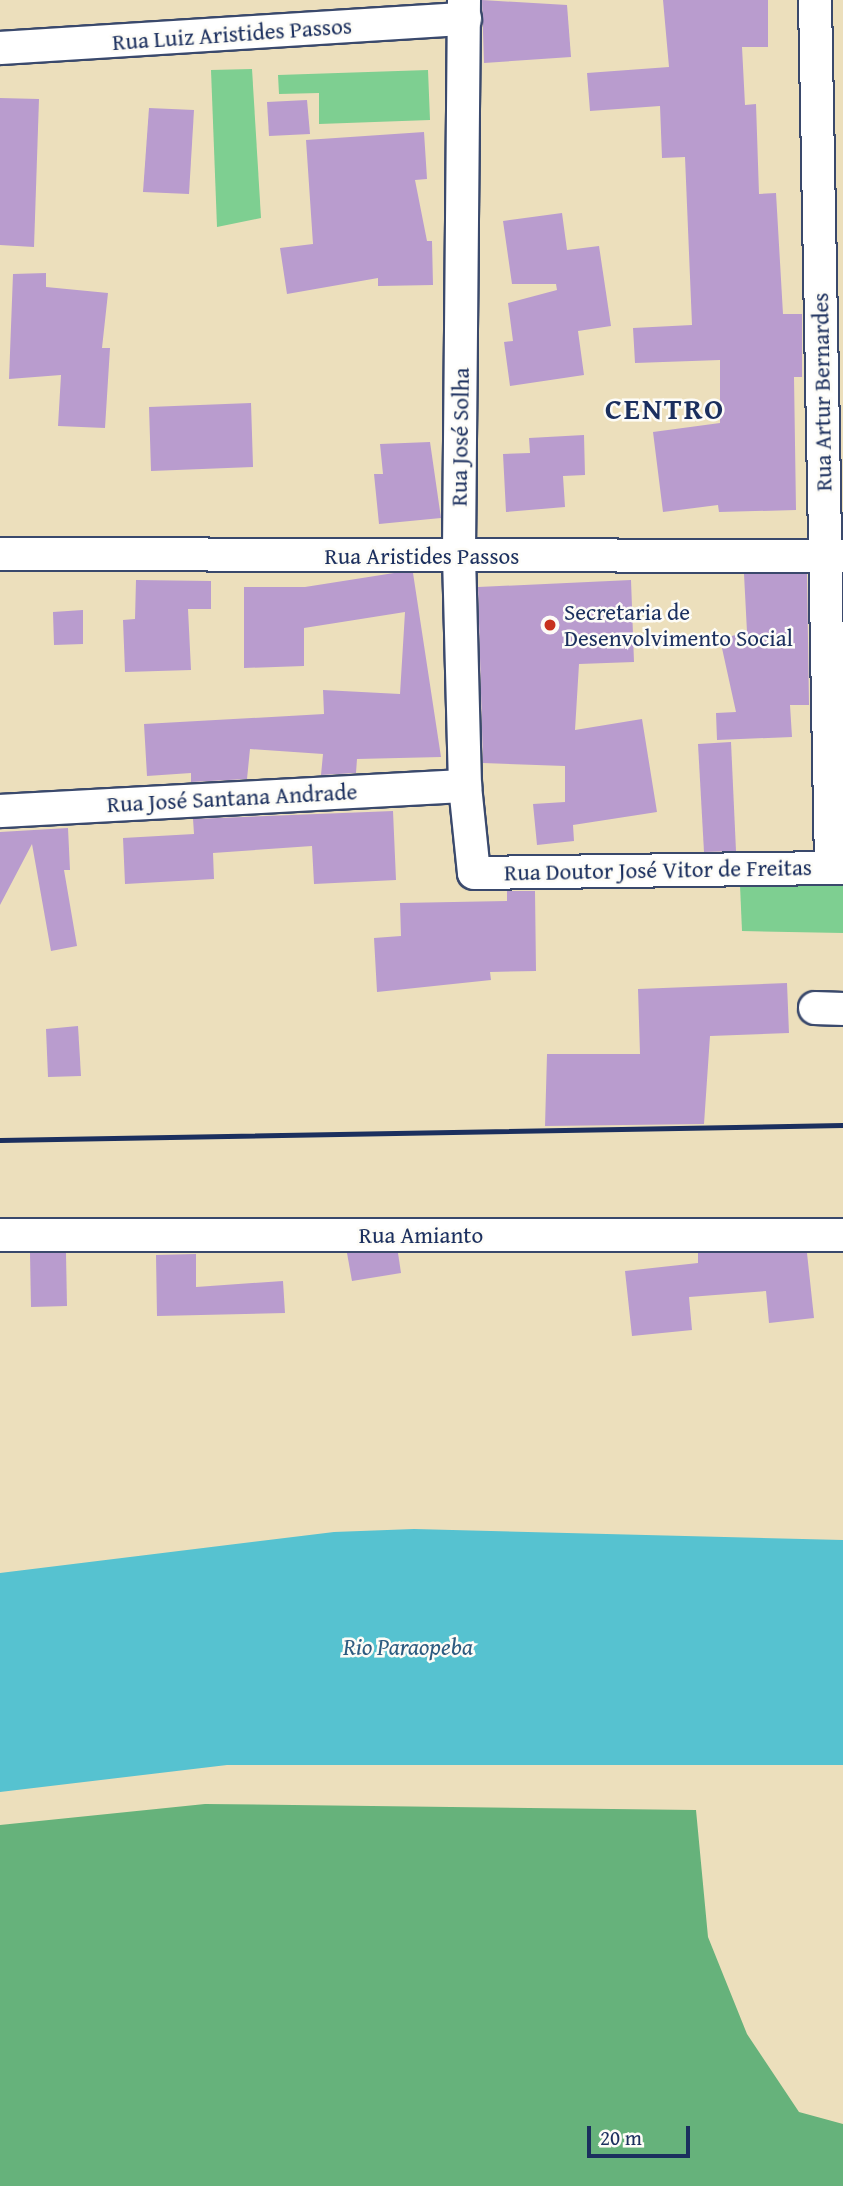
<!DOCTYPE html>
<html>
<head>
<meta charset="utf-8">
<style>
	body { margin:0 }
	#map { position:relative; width:843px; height:2186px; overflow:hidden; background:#ecdfbc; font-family:"Gentium Book Plus",serif }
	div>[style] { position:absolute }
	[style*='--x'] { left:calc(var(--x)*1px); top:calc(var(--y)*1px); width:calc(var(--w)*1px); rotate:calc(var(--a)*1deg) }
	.green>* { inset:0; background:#7ecf91 }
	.forest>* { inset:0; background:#66b27b }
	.water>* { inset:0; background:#56c2d0 }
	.building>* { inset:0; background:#b99cce }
	.roads { filter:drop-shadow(2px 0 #3a496c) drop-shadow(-2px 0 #3a496c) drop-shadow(0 2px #3a496c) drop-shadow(0 -2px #3a496c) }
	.street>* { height:32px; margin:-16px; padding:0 16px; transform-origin:16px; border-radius:16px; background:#fff }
	.rail>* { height:5px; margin:-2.5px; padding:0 2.5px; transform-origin:2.5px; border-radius:2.5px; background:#1b2f5e }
	.dots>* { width:19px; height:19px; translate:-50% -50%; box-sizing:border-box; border:4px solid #fdfcf7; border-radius:50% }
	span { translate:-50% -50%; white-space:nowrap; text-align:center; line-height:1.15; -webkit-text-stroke:5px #fdfcf7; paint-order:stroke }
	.street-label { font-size:23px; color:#1b2f5e }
	.poi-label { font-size:23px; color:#1b2f5e }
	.left { translate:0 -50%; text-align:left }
	.water-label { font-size:24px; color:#2d5b80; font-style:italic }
	.district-label { font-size:30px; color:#1b2f5e; font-weight:700; letter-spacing:2px }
	.scale { position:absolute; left:587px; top:2126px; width:103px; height:32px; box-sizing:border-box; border:4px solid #1b2f5e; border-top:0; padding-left:9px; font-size:21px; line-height:24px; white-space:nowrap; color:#1b2f5e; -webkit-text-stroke:5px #fdfcf7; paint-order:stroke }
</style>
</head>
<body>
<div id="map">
	<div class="green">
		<i style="clip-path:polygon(252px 69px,261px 218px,217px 227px,211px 70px)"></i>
		<i style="clip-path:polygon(428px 70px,430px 120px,319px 124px,319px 93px,279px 94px,278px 75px)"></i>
		<i style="clip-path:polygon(740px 885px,843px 886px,843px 933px,742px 931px)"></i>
	</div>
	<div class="forest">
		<i style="clip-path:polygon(205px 1804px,696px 1810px,708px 1937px,747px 2034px,799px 2112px,843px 2124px,843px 2186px,0 2186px,0 1825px)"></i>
	</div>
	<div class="water">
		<i style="clip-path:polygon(414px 1529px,843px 1540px,843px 1765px,227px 1765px,0 1792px,0 1573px,334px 1532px)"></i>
	</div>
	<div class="building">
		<i style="clip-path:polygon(482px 0,567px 5px,571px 57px,484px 63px)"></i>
		<i style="clip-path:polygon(663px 0,768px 0,768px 47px,742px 47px,745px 105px,756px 104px,759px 194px,776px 193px,783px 314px,802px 314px,802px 377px,794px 377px,796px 510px,719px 512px,718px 505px,663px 512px,653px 432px,720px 423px,720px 360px,635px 363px,633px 328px,692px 325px,685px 157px,662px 158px,660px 106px,590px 111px,587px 73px,669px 67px)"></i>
		<i style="clip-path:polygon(0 98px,39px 99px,34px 247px,0 245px)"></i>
		<i style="clip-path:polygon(307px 100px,310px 134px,269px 136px,267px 102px)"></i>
		<i style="clip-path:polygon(149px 108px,194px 110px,189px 194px,143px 192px)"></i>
		<i style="clip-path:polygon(424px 132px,427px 179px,415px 180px,427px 241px,432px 241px,433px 285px,378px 286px,378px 278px,287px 294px,280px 248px,313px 244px,306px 140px)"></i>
		<i style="clip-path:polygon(562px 213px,567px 250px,599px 246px,611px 326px,578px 331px,584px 375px,510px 386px,504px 342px,513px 341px,508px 303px,557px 290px,556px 284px,512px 284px,503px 221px)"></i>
		<i style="clip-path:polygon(46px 273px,46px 287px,108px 293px,102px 348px,110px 348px,105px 428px,58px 426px,61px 375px,9px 379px,13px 274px)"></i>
		<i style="clip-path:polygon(251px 403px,253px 467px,151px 471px,149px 407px)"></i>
		<i style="clip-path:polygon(584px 435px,585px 475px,563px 476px,565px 507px,506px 512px,503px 454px,530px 453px,529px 438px)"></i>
		<i style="clip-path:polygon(430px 442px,441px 518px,379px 524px,374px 474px,383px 474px,380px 444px)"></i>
		<i style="clip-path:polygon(394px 573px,413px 573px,441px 757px,357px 759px,356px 773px,321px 775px,323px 754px,250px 749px,247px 779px,191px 782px,191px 773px,147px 776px,144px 724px,324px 714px,323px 690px,400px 694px,405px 612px,304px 628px,304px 666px,244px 668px,244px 587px,305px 587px)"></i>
		<i style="clip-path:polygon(744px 574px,807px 574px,809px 705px,790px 705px,792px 737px,717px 740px,716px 713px,736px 712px,720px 639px,747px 632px)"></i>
		<i style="clip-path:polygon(136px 580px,211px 581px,211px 609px,188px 609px,191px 670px,125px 672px,123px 620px,135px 619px)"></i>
		<i style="clip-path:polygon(631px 580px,634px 662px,579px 664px,575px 730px,642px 719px,657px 812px,573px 825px,574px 841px,537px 845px,533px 804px,565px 802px,565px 766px,483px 763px,478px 587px)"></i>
		<i style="clip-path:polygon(83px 610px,83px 644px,54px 645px,53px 612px)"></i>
		<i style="clip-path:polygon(731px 742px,736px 851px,704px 852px,698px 744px)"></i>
		<i style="clip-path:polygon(393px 811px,396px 880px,314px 884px,312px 846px,213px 853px,214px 879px,125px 884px,123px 838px,194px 834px,193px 819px)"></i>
		<i style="clip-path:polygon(68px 828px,70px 870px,64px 870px,77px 946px,51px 951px,32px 844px,0 905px,0 832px)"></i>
		<i style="clip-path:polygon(507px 891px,535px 891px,536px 971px,490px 972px,491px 980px,377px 992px,374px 938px,401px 936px,400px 903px,507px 901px)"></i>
		<i style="clip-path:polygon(787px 983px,789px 1033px,710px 1036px,704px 1124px,545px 1126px,547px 1054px,640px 1054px,638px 989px)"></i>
		<i style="clip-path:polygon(78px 1026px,81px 1076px,48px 1077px,46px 1029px)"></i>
		<i style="clip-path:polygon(30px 1253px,66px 1253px,67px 1306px,31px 1307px)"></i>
		<i style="clip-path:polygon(347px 1253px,398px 1253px,401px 1273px,352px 1281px)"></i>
		<i style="clip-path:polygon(698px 1253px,807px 1253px,814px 1318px,769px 1323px,766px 1291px,689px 1297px,692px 1330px,632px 1336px,625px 1271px,698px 1263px)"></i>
		<i style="clip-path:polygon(196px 1254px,196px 1287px,283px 1281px,285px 1313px,157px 1316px,156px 1255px)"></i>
	</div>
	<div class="roads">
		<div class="street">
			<i style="--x:464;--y:0;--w:556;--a:90.52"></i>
			<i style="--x:459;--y:556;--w:230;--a:88.5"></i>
			<i style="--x:465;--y:786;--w:87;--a:84.1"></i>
			<i style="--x:474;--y:873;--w:369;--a:-0.8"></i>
			<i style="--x:815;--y:0;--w:868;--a:88.94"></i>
			<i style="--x:0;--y:48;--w:466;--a:-3.6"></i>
			<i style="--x:0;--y:554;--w:843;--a:0.14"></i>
			<i style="--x:0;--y:811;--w:466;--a:-3.1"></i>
			<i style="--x:815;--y:1008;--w:28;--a:2"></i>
			<i style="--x:0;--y:1235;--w:843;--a:0"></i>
		</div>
	</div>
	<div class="rail">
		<i style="--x:0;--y:1140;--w:843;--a:-1.02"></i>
	</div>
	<div class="dots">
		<i style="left:550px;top:625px;background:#c8321e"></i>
	</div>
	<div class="street-label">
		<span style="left:232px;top:34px;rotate:-4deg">Rua Luiz Aristides Passos</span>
		<span style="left:822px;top:392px;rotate:-91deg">Rua Artur Bernardes</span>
		<span style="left:460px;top:437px;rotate:-89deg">Rua José Solha</span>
		<span style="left:422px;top:556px">Rua Aristides Passos</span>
		<span style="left:232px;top:798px;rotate:-3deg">Rua José Santana Andrade</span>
		<span style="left:658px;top:870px;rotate:-1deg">Rua Doutor José Vitor de Freitas</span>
		<span style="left:421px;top:1235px">Rua Amianto</span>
	</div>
	<div class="poi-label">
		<span class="left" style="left:564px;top:625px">Secretaria de<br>Desenvolvimento Social</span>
	</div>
	<div class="water-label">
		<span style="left:408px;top:1647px">Rio Paraopeba</span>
	</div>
	<div class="district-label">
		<span style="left:665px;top:408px">CENTRO</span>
	</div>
	<div class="scale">20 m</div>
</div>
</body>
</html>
